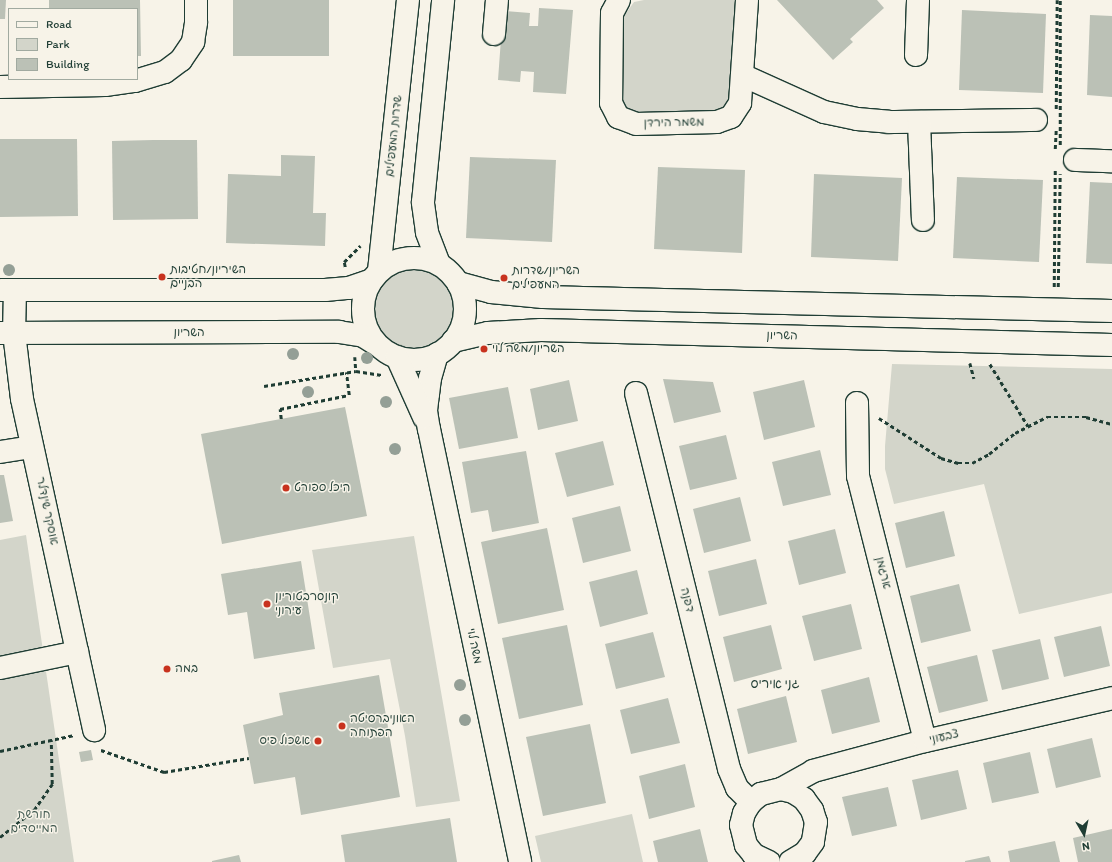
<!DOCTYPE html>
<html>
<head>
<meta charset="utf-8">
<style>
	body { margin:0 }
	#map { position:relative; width:1112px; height:862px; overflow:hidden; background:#f7f3e8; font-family:Itim,"Playpen Sans Hebrew",sans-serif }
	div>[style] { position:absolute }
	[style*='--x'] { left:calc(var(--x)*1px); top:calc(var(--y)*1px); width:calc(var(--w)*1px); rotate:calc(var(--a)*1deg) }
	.green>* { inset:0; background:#d3d5ca }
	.round { border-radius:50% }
	.building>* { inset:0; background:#bbc1b6 }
	.path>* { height:2.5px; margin-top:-1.25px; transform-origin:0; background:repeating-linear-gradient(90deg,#1f3d34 0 4px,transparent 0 7px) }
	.roads { filter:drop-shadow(1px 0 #1f3d34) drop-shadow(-1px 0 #1f3d34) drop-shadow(0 1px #1f3d34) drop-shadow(0 -1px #1f3d34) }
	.minor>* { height:22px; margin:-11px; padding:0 11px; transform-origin:11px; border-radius:11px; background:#f7f3e8 }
	.minor>.ring { margin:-11px; padding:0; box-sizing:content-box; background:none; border:22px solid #f7f3e8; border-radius:50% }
	.trees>* { width:12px; height:12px; margin:-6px; border-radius:50%; background:#949f96 }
	.dots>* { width:11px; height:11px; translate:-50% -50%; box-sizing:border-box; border:2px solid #f7f3e8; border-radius:50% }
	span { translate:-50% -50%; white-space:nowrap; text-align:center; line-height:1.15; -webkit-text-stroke:3px #f7f3e8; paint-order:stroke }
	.street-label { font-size:12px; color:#1f3d34 }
	.poi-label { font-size:12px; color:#1f3d34 }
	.left { translate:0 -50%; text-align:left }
	.right { translate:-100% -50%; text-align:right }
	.park-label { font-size:12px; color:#435b52 }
	.neighbourhood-label { font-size:13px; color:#1f3d34 }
	.legend { position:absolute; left:8px; top:8px; width:130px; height:72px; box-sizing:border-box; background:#f7f3e8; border:1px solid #a1aaa0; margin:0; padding:5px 7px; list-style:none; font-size:12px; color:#1f3d34 }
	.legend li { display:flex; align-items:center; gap:8px; height:20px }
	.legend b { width:20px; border:1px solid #a1aaa0 }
	.north { position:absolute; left:1064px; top:814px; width:40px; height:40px; -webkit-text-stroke:3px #f7f3e8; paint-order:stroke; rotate:171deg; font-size:11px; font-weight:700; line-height:16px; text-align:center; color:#1f3d34 }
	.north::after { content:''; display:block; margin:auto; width:14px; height:18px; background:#1f3d34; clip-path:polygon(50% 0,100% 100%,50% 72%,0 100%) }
</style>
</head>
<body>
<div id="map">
	<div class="green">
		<i style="clip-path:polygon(644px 0,740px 0,728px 99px,723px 107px,715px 111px,638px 112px,627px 108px,623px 100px,624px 16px,634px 2px)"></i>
		<i class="round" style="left:373px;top:268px;width:82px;height:82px"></i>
		<i style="clip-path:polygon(892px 364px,1112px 369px,1112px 593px,1019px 614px,984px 484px,894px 504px,885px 469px,885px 446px)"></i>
		<i style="clip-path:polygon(26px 535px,74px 862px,0 862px,0 540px)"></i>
		<i style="clip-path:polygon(414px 536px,460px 801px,416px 807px,405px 736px,390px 659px,333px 668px,312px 550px)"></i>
		<i style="clip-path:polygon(632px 814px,643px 862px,541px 862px,535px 836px)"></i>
	</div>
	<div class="building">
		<i style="clip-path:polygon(0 0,6px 0,5px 19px,0 19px)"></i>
		<i style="clip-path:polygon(49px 0,140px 0,141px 56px,137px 56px,137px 9px,49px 9px)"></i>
		<i style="clip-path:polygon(233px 0,329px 0,329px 56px,233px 56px)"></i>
		<i style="clip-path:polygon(777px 0,877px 0,884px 8px,850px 39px,853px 42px,833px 60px)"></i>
		<i style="clip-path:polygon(539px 8px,573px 10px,566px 94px,533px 92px,534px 72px,521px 71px,520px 82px,498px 80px,503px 11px,530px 13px,529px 26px,538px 26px)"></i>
		<i style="clip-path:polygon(962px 10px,1046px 14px,1043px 93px,959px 90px)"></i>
		<i style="clip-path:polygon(1090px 15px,1112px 16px,1112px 97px,1087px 95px)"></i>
		<i style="clip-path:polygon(0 139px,77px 139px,78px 216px,0 217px)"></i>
		<i style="clip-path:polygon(153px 140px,197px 140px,198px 219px,113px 220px,112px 141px)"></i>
		<i style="clip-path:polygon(281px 155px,315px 156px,313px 213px,326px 213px,325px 246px,226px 243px,228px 174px,281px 176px)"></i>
		<i style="clip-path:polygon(470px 157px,556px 160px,552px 242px,466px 238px)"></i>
		<i style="clip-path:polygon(658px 167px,745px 170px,742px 253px,654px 249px)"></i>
		<i style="clip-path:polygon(814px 174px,902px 178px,898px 261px,811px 257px)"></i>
		<i style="clip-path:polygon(957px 177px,1043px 180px,1039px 262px,953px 258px)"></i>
		<i style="clip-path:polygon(1090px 182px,1112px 183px,1112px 264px,1086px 263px)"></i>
		<i style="clip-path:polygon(663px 379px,713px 382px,721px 412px,674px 423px)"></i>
		<i style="clip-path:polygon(569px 380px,578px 421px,538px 430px,530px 389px)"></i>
		<i style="clip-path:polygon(804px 380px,815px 427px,764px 440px,753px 392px)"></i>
		<i style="clip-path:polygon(508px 387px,518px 438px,459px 449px,449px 398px)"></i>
		<i style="clip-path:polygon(345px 407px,367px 516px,222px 544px,201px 434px)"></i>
		<i style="clip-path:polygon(726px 435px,737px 479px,690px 490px,679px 446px)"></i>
		<i style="clip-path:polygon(603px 441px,614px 485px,567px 497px,555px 453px)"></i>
		<i style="clip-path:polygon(820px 450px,831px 495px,783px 506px,772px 462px)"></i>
		<i style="clip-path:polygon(526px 451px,539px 523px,492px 532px,488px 510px,471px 513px,462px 462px)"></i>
		<i style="clip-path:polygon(0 475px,4px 475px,13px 521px,0 523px)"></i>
		<i style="clip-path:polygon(740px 497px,751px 541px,704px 553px,693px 509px)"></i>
		<i style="clip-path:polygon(620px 506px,631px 551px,583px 563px,572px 518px)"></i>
		<i style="clip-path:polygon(944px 511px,955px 556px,906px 568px,895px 523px)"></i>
		<i style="clip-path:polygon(547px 528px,564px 610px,498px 624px,481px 542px)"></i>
		<i style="clip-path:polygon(835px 529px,846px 573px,799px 585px,788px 541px)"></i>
		<i style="clip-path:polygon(756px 559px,767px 604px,719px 616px,708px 571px)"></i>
		<i style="clip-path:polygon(301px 561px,315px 649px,254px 659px,247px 612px,228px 615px,221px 574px)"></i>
		<i style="clip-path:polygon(637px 570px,648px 614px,600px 627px,589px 582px)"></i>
		<i style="clip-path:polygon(959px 584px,971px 631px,921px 643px,910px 596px)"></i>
		<i style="clip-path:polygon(851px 604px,862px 649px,814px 661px,802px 616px)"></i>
		<i style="clip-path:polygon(567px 625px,583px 705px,519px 719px,502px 638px)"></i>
		<i style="clip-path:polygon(771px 625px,782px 669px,734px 682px,723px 637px)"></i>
		<i style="clip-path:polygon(1101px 626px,1110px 666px,1064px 677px,1054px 637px)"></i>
		<i style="clip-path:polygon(653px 632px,665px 677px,616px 689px,605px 644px)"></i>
		<i style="clip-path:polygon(1040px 639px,1049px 679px,1002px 690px,992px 650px)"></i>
		<i style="clip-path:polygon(977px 655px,988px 701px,939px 713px,927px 667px)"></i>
		<i style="clip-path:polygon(379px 675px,400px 797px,301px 815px,295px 777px,254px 784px,243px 725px,283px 715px,279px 693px)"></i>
		<i style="clip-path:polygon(869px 677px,880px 722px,832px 734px,821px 690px)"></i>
		<i style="clip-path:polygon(786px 696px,797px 742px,748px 754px,737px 709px)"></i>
		<i style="clip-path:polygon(668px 698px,680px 743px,631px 754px,620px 710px)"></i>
		<i style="clip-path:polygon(590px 724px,606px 803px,543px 816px,526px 737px)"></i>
		<i style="clip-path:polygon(1092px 738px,1101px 777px,1056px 788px,1047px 749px)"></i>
		<i style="clip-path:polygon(91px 750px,93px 760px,81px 762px,79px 752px)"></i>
		<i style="clip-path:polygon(1030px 752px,1039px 793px,992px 803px,983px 763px)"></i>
		<i style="clip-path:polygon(685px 764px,695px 807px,649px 819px,639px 776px)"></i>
		<i style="clip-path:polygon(958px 770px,967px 809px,921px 820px,912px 780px)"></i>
		<i style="clip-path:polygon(888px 787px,897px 826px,852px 836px,842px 797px)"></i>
		<i style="clip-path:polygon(450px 818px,457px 862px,345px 862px,341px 835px)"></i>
		<i style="clip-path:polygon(700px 829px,708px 862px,658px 862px,653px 841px)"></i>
		<i style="clip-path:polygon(1112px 829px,1112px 862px,1078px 862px,1073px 838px)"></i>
		<i style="clip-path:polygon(1055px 841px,1060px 862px,1010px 862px,1008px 851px)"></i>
		<i style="clip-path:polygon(239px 855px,241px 862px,212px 862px,212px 861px)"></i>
		<i style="clip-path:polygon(989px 856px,991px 862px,965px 862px,965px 861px)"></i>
	</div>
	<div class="path">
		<i style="--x:1056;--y:109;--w:109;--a:-89.5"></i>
		<i style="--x:1060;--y:145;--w:145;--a:-90"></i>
		<i style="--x:1055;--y:149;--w:19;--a:-87"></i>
		<i style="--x:345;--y:267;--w:5;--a:-101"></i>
		<i style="--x:344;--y:262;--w:23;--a:-45"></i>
		<i style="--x:1054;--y:287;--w:117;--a:-89.5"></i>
		<i style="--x:1058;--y:287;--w:113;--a:-89"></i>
		<i style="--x:355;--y:357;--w:14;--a:86"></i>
		<i style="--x:970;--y:363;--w:16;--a:75"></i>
		<i style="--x:990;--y:364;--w:73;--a:58.5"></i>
		<i style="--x:264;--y:386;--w:93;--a:-9.3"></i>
		<i style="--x:356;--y:371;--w:26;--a:9"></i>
		<i style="--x:879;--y:418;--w:74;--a:32.8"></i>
		<i style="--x:941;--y:458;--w:18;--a:16"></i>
		<i style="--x:958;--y:463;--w:14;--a:0"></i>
		<i style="--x:972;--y:463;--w:19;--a:-28"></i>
		<i style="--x:989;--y:454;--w:33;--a:-39"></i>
		<i style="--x:1015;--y:433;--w:36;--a:-27"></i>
		<i style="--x:1047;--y:417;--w:39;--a:0"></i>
		<i style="--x:1086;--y:417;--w:27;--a:15"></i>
		<i style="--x:281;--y:419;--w:10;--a:-96"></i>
		<i style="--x:280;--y:409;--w:70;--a:-11.5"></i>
		<i style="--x:349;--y:395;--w:23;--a:-97"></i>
		<i style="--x:101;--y:750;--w:67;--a:19.2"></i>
		<i style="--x:164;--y:772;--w:86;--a:-9.4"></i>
		<i style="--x:0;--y:751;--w:76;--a:-12.2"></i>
		<i style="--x:0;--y:837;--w:43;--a:-38.5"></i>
		<i style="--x:34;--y:810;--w:32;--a:-55"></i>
		<i style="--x:52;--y:784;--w:44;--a:-91.3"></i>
	</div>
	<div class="roads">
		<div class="minor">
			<i style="--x:619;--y:0;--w:15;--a:118"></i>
			<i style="--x:612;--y:13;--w:90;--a:90.6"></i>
			<i style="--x:611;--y:103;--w:16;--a:63"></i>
			<i style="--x:618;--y:117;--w:19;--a:21"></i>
			<i style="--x:636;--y:124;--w:81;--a:-1.4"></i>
			<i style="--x:717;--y:122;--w:15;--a:-20"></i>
			<i style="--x:731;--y:117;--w:17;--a:-57"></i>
			<i style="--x:740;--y:103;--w:103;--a:-86.1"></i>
			<i style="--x:494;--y:34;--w:34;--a:-85"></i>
			<i style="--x:916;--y:55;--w:55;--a:-87.9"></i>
			<i style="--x:742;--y:75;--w:90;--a:24.3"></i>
			<i style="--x:824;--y:112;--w:34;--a:12"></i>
			<i style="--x:857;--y:119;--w:32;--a:5"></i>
			<i style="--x:889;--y:122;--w:147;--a:-0.8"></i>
			<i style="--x:0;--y:87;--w:105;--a:-1.1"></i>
			<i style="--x:105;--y:85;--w:30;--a:-8"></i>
			<i style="--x:135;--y:81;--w:31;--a:-17"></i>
			<i style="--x:165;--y:72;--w:20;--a:-37"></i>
			<i style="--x:181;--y:60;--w:22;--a:-56"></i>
			<i style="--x:193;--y:42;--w:20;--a:-81"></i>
			<i style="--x:196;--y:22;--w:22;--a:-90"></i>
			<i style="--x:919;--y:122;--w:98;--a:87.7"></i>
			<i style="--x:1075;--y:160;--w:37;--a:2"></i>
			<i class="ring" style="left:363px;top:258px;width:80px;height:80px"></i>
			<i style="--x:439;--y:264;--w:34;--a:-111"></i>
			<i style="--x:427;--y:232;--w:30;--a:-98"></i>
			<i style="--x:423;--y:202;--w:203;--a:-84.3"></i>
			<i style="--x:379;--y:271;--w:273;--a:-83.9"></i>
			<i style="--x:458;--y:283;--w:34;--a:15"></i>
			<i style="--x:491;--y:292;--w:52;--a:5.5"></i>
			<i style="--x:543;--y:297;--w:569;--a:1.41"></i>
			<i style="--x:1;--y:290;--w:324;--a:0"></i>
			<i style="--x:325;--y:290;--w:24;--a:-5"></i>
			<i style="--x:349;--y:288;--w:24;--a:-19"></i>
			<i style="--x:15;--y:290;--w:43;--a:91.3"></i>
			<i style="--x:14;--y:333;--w:66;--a:83.1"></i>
			<i style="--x:22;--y:399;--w:339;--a:77.7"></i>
			<i style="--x:0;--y:333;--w:339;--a:-0.2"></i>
			<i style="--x:339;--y:332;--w:24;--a:9"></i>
			<i style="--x:363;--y:336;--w:15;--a:32"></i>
			<i style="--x:453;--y:341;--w:36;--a:-13"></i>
			<i style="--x:488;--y:333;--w:53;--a:-3.2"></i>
			<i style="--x:541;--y:330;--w:571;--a:1.5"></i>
			<i style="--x:437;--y:354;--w:25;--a:106"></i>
			<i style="--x:430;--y:378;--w:16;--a:97"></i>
			<i style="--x:428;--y:394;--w:17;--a:97"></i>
			<i style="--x:426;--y:411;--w:18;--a:81"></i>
			<i style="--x:429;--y:429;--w:442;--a:78.1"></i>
			<i style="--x:397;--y:357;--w:66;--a:65.8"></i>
			<i style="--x:636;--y:393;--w:387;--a:76.1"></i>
			<i style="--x:729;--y:769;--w:21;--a:67"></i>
			<i style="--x:737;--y:788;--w:20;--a:45"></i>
			<i style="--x:857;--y:403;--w:73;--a:89.2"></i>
			<i style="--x:858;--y:476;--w:273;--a:75.8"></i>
			<i style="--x:0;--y:452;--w:32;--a:-9"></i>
			<i style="--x:0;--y:668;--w:79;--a:-11.7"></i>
			<i style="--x:781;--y:789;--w:37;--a:-29"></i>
			<i style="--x:813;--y:771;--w:116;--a:-15"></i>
			<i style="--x:925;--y:741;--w:192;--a:-12.9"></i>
			<i style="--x:769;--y:862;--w:17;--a:-155"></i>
			<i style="--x:754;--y:855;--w:13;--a:-129"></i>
			<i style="--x:746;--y:845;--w:21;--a:-104"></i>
			<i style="--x:741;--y:825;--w:12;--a:-76"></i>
			<i style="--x:744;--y:813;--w:13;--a:-58"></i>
			<i style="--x:751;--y:802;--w:13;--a:-39"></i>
			<i style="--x:761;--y:794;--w:21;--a:-14"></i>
			<i style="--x:781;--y:789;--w:12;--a:14"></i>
			<i style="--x:793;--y:792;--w:13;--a:32"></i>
			<i style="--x:804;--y:799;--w:14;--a:54"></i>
			<i style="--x:812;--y:810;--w:13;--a:72"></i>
			<i style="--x:816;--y:822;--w:20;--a:99"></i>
			<i style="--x:813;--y:842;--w:14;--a:126"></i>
			<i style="--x:805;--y:853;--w:17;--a:149"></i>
		</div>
	</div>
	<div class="trees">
		<i style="left:9px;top:270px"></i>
		<i style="left:293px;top:354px"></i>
		<i style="left:367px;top:358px"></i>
		<i style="left:308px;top:392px"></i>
		<i style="left:386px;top:402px"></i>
		<i style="left:395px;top:449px"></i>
		<i style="left:460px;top:685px"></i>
		<i style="left:465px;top:720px"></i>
	</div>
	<div class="dots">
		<i style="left:162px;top:277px;background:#c8321e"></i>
		<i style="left:504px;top:278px;background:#c8321e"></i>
		<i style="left:484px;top:349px;background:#c8321e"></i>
		<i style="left:286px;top:488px;background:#c8321e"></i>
		<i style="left:267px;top:604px;background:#c8321e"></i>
		<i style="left:167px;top:669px;background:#c8321e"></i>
		<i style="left:342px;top:726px;background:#c8321e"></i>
		<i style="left:318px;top:741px;background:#c8321e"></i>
	</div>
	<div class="street-label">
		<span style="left:674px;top:123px;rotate:-1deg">משמר הירדן</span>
		<span style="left:394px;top:136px;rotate:-84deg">שדרות המעפילים</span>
		<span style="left:189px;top:333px">השריון</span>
		<span style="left:782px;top:336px;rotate:1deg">השריון</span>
		<span style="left:47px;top:511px;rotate:78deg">אוסקר שינדלר</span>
		<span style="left:883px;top:573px;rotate:76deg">ארגמן</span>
		<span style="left:687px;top:600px;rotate:76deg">דפנה</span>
		<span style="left:474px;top:646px;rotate:78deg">משה לוי</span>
		<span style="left:944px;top:737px;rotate:-13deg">צבעוני</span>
	</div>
	<div class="poi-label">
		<span class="left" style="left:170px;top:277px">השיריון/חטיבות<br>הבניים</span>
		<span class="left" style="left:512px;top:278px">השריון/שדרות<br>המעפילים</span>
		<span class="left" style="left:492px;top:349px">השריון/משה לוי</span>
		<span class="left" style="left:294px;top:488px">היכל ספורט</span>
		<span class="left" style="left:275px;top:604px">קונסרבטוריון<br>עירוני</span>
		<span class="left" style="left:175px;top:669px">במה</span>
		<span class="left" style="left:350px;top:726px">האוניברסיטה<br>הפתוחה</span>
		<span class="right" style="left:310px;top:741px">אשכול פיס</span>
	</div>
	<div class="park-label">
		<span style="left:34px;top:822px">חורשת<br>המייסדים</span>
	</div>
	<div class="neighbourhood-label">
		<span style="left:775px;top:684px">גני איריס</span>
	</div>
	<ul class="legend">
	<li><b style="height:5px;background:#f7f3e8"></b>Road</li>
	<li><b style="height:11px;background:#d3d5ca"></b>Park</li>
	<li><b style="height:11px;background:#bbc1b6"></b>Building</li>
	</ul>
	<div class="north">N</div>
</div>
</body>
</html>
